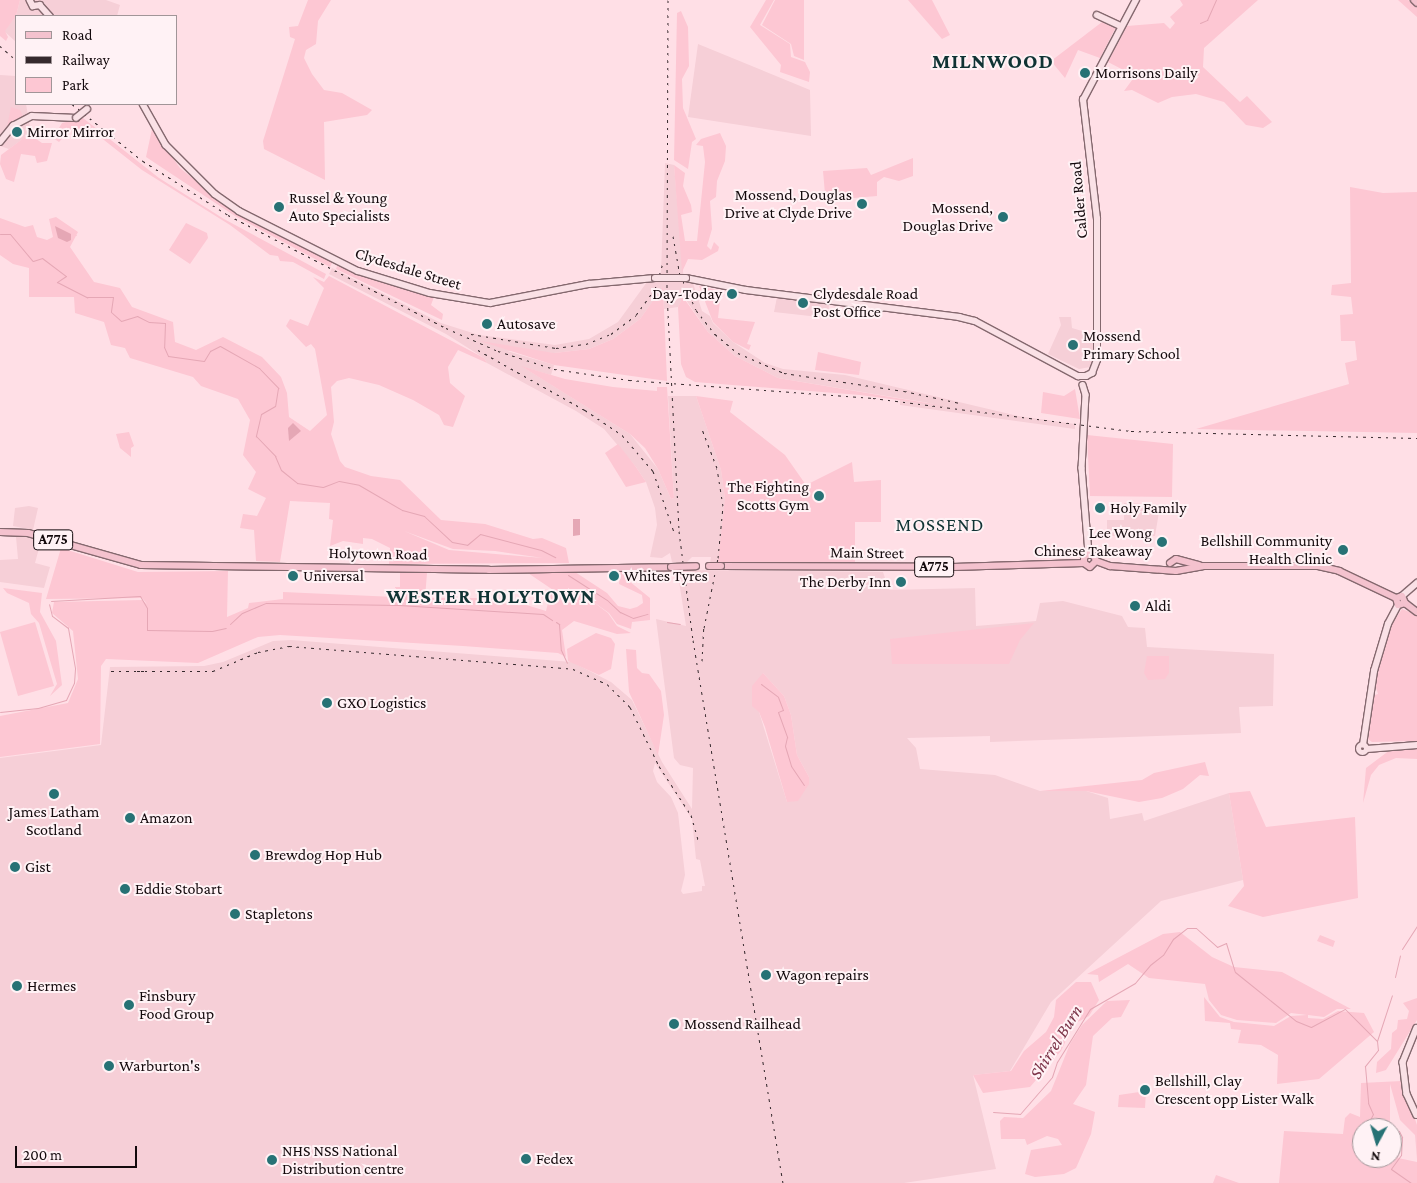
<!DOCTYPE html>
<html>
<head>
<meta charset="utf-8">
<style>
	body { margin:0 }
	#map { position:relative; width:1417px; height:1183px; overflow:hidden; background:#ffdfe6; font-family:"Crimson Pro",serif }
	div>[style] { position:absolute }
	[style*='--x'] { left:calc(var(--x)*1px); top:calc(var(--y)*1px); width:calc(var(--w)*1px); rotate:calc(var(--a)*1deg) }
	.built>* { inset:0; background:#f6cfd7 }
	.green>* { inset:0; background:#fdc7d3 }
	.water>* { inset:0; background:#e5a7b5 }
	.stream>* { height:1px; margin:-0.5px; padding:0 0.5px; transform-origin:0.5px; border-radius:0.5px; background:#e5a7b5 }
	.roads { filter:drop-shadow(1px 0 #84686e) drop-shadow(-1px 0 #84686e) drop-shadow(0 1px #84686e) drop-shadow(0 -1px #84686e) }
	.secondary>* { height:5.5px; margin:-2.75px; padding:0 2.75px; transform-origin:2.75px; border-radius:2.75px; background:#fae1e6 }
	.secondary>.ring { margin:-2.75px; padding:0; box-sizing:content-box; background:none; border:5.5px solid #fae1e6; border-radius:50% }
	.primary>* { height:6px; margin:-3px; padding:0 3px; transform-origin:3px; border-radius:3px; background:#f4c2ce }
	.rail>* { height:1px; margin-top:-0.5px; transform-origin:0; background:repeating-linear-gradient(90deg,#35282c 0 2.5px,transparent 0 7.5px) }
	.bridges { filter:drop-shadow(1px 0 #84686e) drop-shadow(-1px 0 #84686e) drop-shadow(0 1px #84686e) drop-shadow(0 -1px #84686e) }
	.secondary-bridge>* { height:5.5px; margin:-2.75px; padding:0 2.75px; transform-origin:2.75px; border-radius:2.75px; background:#fae1e6 }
	.primary-bridge>* { height:6px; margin:-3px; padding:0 3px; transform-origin:3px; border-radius:3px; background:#f4c2ce }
	.dots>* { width:14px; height:14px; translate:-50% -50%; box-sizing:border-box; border:2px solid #fff2f5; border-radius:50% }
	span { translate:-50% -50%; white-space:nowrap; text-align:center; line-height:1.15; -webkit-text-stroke:4px #fff2f5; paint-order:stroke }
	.shield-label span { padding:1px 4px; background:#fff2f5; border:1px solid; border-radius:4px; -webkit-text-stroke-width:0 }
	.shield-label { font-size:15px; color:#13090c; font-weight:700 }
	.poi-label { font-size:16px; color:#13090c }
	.left { translate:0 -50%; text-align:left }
	.right { translate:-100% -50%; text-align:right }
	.street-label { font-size:16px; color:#13090c }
	.water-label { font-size:18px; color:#7c3348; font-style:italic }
	.quarter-label { font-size:19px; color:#103334; letter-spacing:1px }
	.district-label { font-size:21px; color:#103334; font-weight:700; letter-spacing:1px }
	.legend { position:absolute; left:15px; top:15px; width:162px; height:90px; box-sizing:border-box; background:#fff2f5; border:1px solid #a19598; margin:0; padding:6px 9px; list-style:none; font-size:15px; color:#13090c }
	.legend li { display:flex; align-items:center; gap:10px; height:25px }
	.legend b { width:25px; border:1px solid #a19598 }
	.north { position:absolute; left:1352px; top:1118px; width:50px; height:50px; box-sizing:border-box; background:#fff2f5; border:1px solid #a19598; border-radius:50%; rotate:186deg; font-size:14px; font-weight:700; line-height:20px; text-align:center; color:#13090c }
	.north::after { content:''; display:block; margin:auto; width:18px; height:22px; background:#277275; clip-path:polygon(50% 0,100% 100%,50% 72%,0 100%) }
	.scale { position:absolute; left:15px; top:1146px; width:122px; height:22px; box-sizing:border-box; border:2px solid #13090c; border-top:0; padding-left:6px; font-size:15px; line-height:18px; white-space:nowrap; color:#13090c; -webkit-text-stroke:4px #fff2f5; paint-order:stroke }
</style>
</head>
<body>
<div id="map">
	<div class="built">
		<i style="clip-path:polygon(20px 0,106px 0,120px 5px,117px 16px,16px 16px,16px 42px,4px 31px,16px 16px)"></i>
		<i style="clip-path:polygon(698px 44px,810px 90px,811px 136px,688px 117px)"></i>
		<i style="clip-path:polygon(0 75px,16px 76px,16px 104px,26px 104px,31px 133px,9px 149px,0 146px)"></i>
		<i style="clip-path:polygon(evenodd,665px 163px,674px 165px,684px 282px,693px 283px,702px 311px,710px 316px,713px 323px,733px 342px,765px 363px,783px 369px,845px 375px,1018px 416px,1075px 424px,1075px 429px,900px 405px,900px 400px,935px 404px,778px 378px,735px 356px,708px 332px,684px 297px,678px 307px,664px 309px,663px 288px,640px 319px,613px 339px,589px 349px,554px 353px,507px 351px,554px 365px,551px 375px,523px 367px,630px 434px,658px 469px,671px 499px,674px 498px,668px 396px,696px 396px,721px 470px,725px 499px,724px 529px,718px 563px,710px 563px,711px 557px,692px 557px,687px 562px,688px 570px,883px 572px,889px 590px,975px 588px,976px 626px,1036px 621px,1040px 603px,1063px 601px,1122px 616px,1128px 627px,1145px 628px,1147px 647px,1274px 654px,1273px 706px,1239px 707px,1241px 733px,990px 742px,990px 736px,907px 738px,916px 748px,920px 769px,995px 775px,1040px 791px,1086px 791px,1108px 798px,1110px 819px,1142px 813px,1144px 821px,1229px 793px,1243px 880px,1161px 901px,1051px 1002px,1010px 1071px,973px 1075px,996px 1169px,904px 1183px,0 1183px,0 758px,101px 745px,110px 667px,204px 666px,223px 662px,273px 641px,291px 640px,572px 662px,611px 682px,632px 700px,662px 762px,692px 809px,693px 768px,680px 765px,674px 758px,656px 619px,686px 626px,676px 562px,672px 562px,670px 553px,662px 558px,650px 557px,657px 525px,655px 508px,646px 482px,636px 467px,604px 429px,576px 411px,487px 363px,484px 358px,446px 334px,329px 274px,332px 268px,441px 323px,479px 335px,555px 345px,589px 339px,618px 322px,647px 282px,656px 282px,661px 272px,665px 163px,763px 673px,784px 696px,791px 715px,797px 755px,809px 777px,787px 802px,759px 712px,763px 673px,665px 163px,655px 763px,692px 819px,696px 859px,700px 860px,705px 886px,702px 886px,702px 891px,683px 894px,681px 891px,685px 875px,678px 813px,671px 797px,657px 782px,653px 771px,655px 763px)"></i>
		<i style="clip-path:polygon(777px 297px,829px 303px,828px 318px,774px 312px)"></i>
		<i style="clip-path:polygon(1059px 317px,1071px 317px,1072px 328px,1095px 335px,1094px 358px,1090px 367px,1079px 369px,1048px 354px,1061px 325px)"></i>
		<i style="clip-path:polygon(1124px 503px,1169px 505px,1172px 512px,1159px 512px,1155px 536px,1107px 536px,1107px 520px,1124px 520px)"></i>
		<i style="clip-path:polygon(29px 506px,38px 508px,33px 530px,13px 526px,15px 508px)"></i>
		<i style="clip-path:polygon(21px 535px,41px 541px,35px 563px,50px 567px,44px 588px,0 582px,0 560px,18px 559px,16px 537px)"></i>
	</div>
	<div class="green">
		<i style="clip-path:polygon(0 0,20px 0,16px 16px,5px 31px,8px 37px,6px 41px,0 36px)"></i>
		<i style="clip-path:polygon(308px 0,331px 0,318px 21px,316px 44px,306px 50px,304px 58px,312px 74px,324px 90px,342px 93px,372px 110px,367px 115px,324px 122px,325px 180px,264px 149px,263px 141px,295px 39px,290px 37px,289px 27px,298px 26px)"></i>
		<i style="clip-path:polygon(766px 0,774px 0,760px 25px,790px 44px,791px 57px,805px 62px,810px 72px,809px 82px,780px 72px,781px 65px,750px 27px)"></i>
		<i style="clip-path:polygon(775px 0,804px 0,804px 60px,794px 56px,791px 44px,762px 25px)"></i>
		<i style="clip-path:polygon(908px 0,932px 0,950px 35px,942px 39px)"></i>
		<i style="clip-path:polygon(1180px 0,1258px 0,1204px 48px,1203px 67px,1240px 102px,1247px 96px,1272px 122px,1263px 128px,1246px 125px,1224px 102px,1196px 94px,1172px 97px,1158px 103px,1132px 90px,1124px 91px,1135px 76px,1108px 62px,1127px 26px,1164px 23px,1170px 29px,1175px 23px,1170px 17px,1183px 5px)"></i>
		<i style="clip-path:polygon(1398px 0,1408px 0,1417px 8px,1417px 17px)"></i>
		<i style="clip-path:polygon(681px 11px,688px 27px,689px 66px,682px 79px,683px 108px,696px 139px,692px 142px,688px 169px,674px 160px,677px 13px)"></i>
		<i style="clip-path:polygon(1102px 22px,1116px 27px,1100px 58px,1078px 50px,1065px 78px,1051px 61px)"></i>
		<i style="clip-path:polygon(11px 107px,20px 110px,23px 116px,7px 127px)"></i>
		<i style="clip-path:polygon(83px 118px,159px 178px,224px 219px,326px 274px,324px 279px,293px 262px,280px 261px,278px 256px,270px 255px,230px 225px,142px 170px,90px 129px,82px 138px,70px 130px,59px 142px,53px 138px,62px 123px)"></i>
		<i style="clip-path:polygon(152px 129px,180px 168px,224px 204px,333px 261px,330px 267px,235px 216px,146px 157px)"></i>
		<i style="clip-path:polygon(720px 133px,726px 146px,725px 161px,717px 181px,716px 197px,710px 201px,712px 229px,707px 246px,711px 250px,714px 242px,719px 247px,718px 251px,702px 260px,688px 259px,682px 272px,674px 165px,685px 173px,683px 186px,691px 205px,692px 212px,681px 215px,685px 241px,697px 241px,705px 162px,703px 146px,696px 145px,701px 139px)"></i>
		<i style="clip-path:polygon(29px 134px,42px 143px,52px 143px,47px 161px,37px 163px,35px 156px,21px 154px,14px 182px,6px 179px,0 164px,1px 155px)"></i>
		<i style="clip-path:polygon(913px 158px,913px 176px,899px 181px,884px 177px,877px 182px,877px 196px,830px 200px,825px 194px,823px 171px,867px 168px,871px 175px)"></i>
		<i style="clip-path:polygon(1350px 187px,1383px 193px,1417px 192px,1417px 433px,1196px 429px,1349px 384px,1345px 363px,1357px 360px,1355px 341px,1341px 341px,1340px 315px,1353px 314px,1351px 297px,1331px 295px,1332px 285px,1351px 283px)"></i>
		<i style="clip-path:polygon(evenodd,56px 217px,78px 232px,70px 247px,94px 282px,120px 288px,132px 307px,173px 322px,175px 342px,196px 350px,223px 337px,262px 357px,281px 377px,287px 393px,289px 417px,310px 431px,327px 415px,315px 349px,311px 344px,306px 347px,286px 326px,290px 319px,308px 326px,324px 288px,313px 277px,324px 282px,329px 276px,484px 358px,487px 363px,458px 350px,448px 367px,450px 383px,465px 396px,453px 427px,444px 425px,439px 415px,413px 400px,379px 385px,349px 378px,337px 381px,331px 387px,334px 422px,331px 434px,340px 461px,345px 467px,371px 476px,400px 480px,441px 520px,485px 524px,533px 539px,542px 538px,566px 548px,569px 563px,389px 564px,390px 548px,372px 539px,363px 538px,363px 544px,343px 541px,330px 546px,333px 520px,329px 519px,330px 503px,290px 501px,280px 562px,256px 561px,254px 530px,240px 528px,243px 514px,257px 516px,266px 498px,248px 489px,256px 472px,243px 455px,250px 420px,238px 399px,201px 386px,193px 377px,130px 358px,125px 348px,111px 345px,104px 322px,75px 313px,74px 297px,29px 297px,29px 268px,13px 264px,0 255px,0 218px,25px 227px,33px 225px,37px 237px,47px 240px,53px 237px,49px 219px,56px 217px,404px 531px,453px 549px,495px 551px,543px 558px,449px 550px,404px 531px)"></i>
		<i style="clip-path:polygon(186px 223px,207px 233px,208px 238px,190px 264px,169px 250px)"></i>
		<i style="clip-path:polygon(337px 266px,434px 297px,431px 305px,443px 314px,442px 320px,336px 269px)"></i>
		<i style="clip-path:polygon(699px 286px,721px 291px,718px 318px,755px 322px,747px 344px,751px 345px,749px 350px,733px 342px,713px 322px)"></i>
		<i style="clip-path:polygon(663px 287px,667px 381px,554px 365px,480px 341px,554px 353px,589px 349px,613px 339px,640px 319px)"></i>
		<i style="clip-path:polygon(683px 297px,708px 332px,735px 356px,778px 378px,944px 406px,860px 395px,695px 382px,686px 377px,681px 364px,678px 307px)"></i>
		<i style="clip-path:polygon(818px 352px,861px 362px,859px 375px,815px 370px)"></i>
		<i style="clip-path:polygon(521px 366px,565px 379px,613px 387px,657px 391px,657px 387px,667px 387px,674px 498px,671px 499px,658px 469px,645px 448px,630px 434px)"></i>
		<i style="clip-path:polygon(1075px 389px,1080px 419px,1041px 413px,1043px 392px,1064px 396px)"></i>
		<i style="clip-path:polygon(696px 396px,733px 401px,730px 412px,785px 455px,806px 485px,852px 462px,854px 482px,881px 480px,881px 522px,855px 522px,855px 562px,718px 563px,725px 499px,721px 470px)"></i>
		<i style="clip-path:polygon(129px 432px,134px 446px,131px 448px,131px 457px,120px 448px,116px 434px)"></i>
		<i style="clip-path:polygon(1087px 435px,1173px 444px,1172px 497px,1090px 496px)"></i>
		<i style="clip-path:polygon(618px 444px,636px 467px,646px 482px,626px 487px,605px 453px)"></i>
		<i style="clip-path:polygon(61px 548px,138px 572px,228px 571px,227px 617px,248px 608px,249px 603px,283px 599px,283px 592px,395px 597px,395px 587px,400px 587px,400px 572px,427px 573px,425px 598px,489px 598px,510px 605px,510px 600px,546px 611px,551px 591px,556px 592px,528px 573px,575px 572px,607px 593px,618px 606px,630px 609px,637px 607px,643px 603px,642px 595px,619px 584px,620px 570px,627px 570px,629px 581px,650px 598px,650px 620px,632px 622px,631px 629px,617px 624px,609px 613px,588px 598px,608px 613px,617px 626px,631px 633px,617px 634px,574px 621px,562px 630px,566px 657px,558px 653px,463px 646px,280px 635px,258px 637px,198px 663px,106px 659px,101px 666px,100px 744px,0 757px,0 716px,68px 703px,78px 679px,73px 631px,52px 613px,54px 602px,142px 600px,147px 604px,142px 598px,46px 599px)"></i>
		<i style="clip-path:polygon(3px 588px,42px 593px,40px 612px,56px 641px,62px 685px,50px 696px,57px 684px,39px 623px,31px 614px,29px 603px,7px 593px)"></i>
		<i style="clip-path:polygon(1402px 609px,1417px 615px,1417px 741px,1372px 742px,1368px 739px,1372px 696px,1378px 694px,1375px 684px,1390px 627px)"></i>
		<i style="clip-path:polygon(35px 622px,54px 686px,18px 696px,0 632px)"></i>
		<i style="clip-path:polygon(1034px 623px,1020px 640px,1009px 664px,892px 664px,890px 639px)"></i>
		<i style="clip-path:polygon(596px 633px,611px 638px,615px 644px,611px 669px,599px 675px,568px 661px,567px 649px)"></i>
		<i style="clip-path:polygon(626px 649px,636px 650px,637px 668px,642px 673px,649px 674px,661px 691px,664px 715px,658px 755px,629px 692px)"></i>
		<i style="clip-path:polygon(1147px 656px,1169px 656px,1169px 673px,1165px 679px,1148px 680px,1144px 673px)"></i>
		<i style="clip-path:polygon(763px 673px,784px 696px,791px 715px,797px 755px,809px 777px,809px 784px,798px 801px,787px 802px,765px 727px,759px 712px,752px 706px,752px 686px)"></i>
		<i style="clip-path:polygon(1417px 749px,1417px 759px,1396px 758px,1379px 765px,1371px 775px,1363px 803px,1366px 768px,1390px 750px)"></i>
		<i style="clip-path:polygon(1205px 762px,1209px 776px,1200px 775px,1183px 789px,1162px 798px,1139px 802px,1086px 791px,1040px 791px,1142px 780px,1154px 773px)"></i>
		<i style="clip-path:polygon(1250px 791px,1266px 827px,1355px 817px,1358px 898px,1263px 917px,1228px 906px,1244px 886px,1229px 793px)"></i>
		<i style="clip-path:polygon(1180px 932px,1212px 957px,1234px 967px,1282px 972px,1351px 1009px,1337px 1009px,1324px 1017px,1308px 1015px,1308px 1018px,1323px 1019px,1338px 1011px,1364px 1013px,1374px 1032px,1319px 1079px,1277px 1084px,1278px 1055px,1261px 1045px,1238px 1043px,1241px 1030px,1231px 1029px,1230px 1023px,1205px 1021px,1204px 997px,1220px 1017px,1234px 1022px,1274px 1026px,1291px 1016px,1307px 1015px,1291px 1013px,1276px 1023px,1237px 1020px,1221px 1015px,1209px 1000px,1205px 984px,1149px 978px,1128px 964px,1099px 982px,1098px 975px,1087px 974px,1163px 934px)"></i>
		<i style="clip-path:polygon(1320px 935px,1335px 941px,1333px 947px,1317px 941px)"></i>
		<i style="clip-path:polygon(1076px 982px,1091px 982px,1099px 1000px,1089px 1016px,1074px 1024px,1061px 1051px,1030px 1087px,983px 1093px,973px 1075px,1011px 1071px,1024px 1051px,1046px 1032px,1054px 1017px,1056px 1000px)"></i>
		<i style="clip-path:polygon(1417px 998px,1417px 1020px,1386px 1070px,1376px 1073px,1377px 1062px,1391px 1049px,1392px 1033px,1397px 1029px,1398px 1020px,1407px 1019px,1409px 1011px,1403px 1003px)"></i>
		<i style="clip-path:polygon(1130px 1000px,1121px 1017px,1112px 1018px,1093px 1036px,1086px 1085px,1073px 1104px,1095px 1112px,1091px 1134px,1076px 1168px,1064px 1174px,1035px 1177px,1025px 1174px,1031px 1150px,1062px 1145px,1058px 1139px,1047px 1136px,1027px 1145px,1025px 1139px,1001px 1139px,1000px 1121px,1004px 1117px,1023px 1118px,1051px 1091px,1070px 1044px,1082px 1025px,1107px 1001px)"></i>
		<i style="clip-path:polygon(1402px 1081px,1417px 1125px,1417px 1159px,1415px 1135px,1400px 1120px,1390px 1084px,1390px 1128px,1362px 1128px,1362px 1158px,1392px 1158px,1392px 1129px,1402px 1143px,1398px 1158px,1417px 1162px,1417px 1183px,1279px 1183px,1284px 1131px,1343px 1134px,1345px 1118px,1350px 1113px,1360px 1117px,1361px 1083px)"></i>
		<i style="clip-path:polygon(1146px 1091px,1145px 1108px,1118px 1107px,1119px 1095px)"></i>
		<i style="clip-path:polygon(1216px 1175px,1239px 1183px,1213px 1183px)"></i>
	</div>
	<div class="water">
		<i style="clip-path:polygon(55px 226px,71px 234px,71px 240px,67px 242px,58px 238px)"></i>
		<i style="clip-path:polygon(293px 423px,301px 431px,289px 441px,288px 428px)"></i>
		<i style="clip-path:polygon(573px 519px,580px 519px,580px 535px,573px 536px)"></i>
	</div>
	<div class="stream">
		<i style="--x:1200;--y:23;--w:8;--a:-23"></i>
		<i style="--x:1207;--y:20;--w:22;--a:-66"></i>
		<i style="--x:0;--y:234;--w:10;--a:0"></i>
		<i style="--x:10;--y:234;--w:35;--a:50"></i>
		<i style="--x:33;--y:261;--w:9;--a:-18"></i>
		<i style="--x:42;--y:258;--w:30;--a:37"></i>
		<i style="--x:66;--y:276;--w:11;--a:146"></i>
		<i style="--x:57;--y:282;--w:34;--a:27"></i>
		<i style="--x:87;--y:297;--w:26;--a:0"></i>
		<i style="--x:113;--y:297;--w:15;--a:98"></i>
		<i style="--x:111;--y:312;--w:13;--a:42"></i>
		<i style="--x:121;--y:321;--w:17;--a:-17"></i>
		<i style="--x:137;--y:316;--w:13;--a:27"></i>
		<i style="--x:149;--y:322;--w:16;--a:4"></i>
		<i style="--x:165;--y:323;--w:24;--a:92"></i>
		<i style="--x:164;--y:347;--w:10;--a:66"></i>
		<i style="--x:168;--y:356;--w:36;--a:8"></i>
		<i style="--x:204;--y:361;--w:12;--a:-59"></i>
		<i style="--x:210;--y:351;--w:11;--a:-27"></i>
		<i style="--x:220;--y:346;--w:45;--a:29.4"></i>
		<i style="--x:259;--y:368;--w:28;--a:46"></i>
		<i style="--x:278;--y:388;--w:18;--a:99"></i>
		<i style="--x:275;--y:406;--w:16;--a:150"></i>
		<i style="--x:261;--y:414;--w:23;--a:103"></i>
		<i style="--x:256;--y:436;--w:28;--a:46"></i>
		<i style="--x:275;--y:456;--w:15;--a:67"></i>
		<i style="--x:281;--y:470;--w:21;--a:39"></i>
		<i style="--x:297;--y:483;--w:26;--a:9"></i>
		<i style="--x:323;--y:487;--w:17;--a:-21"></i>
		<i style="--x:339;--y:481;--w:20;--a:11"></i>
		<i style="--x:359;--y:485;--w:50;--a:30.2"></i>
		<i style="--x:402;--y:510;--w:23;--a:15"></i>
		<i style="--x:424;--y:516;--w:38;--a:43"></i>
		<i style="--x:452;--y:542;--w:15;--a:11"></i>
		<i style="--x:467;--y:545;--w:17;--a:-40"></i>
		<i style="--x:480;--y:534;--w:63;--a:14.7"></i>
		<i style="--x:541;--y:550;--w:16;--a:27"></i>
		<i style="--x:568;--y:575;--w:46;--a:32.7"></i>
		<i style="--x:607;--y:600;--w:18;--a:43"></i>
		<i style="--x:620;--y:612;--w:14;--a:25"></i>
		<i style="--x:633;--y:618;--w:15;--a:-16"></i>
		<i style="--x:51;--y:601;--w:89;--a:-3.2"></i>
		<i style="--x:140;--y:596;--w:14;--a:60"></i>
		<i style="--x:147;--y:608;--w:22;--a:90"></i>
		<i style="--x:147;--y:630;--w:65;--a:0.9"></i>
		<i style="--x:212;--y:631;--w:14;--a:-12"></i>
		<i style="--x:556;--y:622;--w:4;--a:34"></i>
		<i style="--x:559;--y:624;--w:26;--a:86"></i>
		<i style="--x:561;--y:650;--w:14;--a:65"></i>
		<i style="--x:667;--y:622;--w:13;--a:9"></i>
		<i style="--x:230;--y:624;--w:16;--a:-43"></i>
		<i style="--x:242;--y:613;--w:26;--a:-23"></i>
		<i style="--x:266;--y:603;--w:133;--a:0.9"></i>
		<i style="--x:399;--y:605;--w:144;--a:3.6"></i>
		<i style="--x:543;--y:614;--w:11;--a:34"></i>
		<i style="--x:761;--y:684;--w:21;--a:37"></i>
		<i style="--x:778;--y:697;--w:14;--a:69"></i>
		<i style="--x:783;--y:710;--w:5;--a:158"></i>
		<i style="--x:778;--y:712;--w:27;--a:70"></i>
		<i style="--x:787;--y:737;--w:9;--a:103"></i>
		<i style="--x:785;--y:746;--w:21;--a:73"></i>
		<i style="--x:791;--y:766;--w:23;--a:56"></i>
		<i style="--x:0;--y:712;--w:38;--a:-6"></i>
		<i style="--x:38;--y:708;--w:29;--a:-16"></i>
		<i style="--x:66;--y:700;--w:19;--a:-65"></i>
		<i style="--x:74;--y:683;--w:15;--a:-86"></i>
		<i style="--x:75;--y:668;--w:41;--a:-99.9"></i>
		<i style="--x:68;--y:628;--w:20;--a:-143"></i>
		<i style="--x:52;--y:616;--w:12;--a:-104"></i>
		<i style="--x:1402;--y:949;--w:27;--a:-57"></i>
		<i style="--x:1395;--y:977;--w:22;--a:-77"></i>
		<i style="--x:1377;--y:1041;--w:48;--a:-71.9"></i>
		<i style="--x:993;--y:1112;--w:27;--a:4"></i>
		<i style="--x:1020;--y:1114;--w:49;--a:-49.1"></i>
		<i style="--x:1052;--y:1077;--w:16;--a:-72"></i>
		<i style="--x:1057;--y:1062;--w:62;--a:-58.1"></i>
		<i style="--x:1090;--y:1009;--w:52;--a:-30"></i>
		<i style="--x:1135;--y:983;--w:23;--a:-50"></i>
		<i style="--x:1150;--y:965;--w:16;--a:-38"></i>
		<i style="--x:1163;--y:955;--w:19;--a:-58"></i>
		<i style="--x:1173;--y:939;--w:18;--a:-38"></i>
		<i style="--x:1187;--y:928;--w:9;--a:0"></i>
		<i style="--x:1196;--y:928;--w:28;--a:42"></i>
		<i style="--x:1217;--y:947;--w:10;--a:-24"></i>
		<i style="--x:1226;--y:943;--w:30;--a:73"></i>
		<i style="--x:1235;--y:972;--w:78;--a:38.8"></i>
		<i style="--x:1296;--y:1021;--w:16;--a:22"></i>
		<i style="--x:1311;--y:1027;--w:38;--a:-28"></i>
		<i style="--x:1345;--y:1009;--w:45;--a:45"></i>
		<i style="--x:1377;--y:1041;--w:9;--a:84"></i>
		<i style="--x:1378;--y:1050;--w:21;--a:129"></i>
		<i style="--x:1365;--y:1066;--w:37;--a:85"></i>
		<i style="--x:1368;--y:1103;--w:12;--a:66"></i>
		<i style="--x:1373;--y:1114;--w:9;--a:117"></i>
		<i style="--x:1369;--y:1122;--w:7;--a:56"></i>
		<i style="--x:1392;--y:1131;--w:7;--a:0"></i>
		<i style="--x:1399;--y:1131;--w:7;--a:63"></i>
		<i style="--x:1402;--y:1137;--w:18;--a:93"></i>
		<i style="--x:1401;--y:1155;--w:17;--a:126"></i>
		<i style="--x:1391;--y:1169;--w:24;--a:35"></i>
	</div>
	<div class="roads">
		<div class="secondary">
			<i style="--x:30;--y:0;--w:7;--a:63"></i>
			<i style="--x:33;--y:6;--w:7;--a:-8"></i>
			<i style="--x:40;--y:5;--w:15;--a:48"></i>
			<i style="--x:1097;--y:15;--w:26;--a:25"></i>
			<i style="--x:143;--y:104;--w:47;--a:60.7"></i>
			<i style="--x:166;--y:145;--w:69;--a:45"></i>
			<i style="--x:215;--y:194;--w:29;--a:35"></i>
			<i style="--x:239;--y:211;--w:133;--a:26.8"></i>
			<i style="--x:358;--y:271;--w:75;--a:17"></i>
			<i style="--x:430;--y:293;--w:61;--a:9.5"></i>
			<i style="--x:490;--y:303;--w:101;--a:-10.9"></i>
			<i style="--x:589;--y:284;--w:66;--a:-5.2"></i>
			<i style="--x:0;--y:142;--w:21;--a:-51"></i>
			<i style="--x:13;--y:126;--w:21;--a:-28"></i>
			<i style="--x:32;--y:116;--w:44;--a:2.6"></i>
			<i style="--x:686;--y:278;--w:61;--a:11.3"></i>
			<i style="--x:746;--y:290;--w:215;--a:7.2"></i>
			<i style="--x:959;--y:317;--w:16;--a:14"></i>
			<i style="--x:975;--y:321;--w:117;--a:28.1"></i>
			<i style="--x:1078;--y:376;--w:8;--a:0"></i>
			<i style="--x:1086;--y:376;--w:7;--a:-27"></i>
			<i style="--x:1092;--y:373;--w:14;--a:-69"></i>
			<i style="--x:1097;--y:360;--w:141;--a:-90"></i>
			<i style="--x:1097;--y:219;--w:120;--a:-96.7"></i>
			<i style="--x:1083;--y:100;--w:113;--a:-62.1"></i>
			<i style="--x:1083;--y:385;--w:10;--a:73"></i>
			<i style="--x:1086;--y:395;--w:73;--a:93.1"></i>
			<i style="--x:1082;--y:468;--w:86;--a:85.3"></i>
			<i style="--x:1402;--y:596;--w:20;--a:-41"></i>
			<i class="ring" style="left:1358.5px;top:744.5px;width:3.5px;height:3.5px"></i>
			<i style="--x:1363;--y:745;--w:75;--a:-81.5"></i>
			<i style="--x:1374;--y:671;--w:49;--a:-73.4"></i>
			<i style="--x:1388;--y:624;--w:21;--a:-62"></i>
			<i style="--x:1367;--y:749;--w:50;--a:-4.6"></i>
			<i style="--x:1417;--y:1028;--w:37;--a:112"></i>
			<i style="--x:1403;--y:1062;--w:32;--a:83"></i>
			<i style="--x:1407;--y:1094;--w:23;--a:65"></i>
		</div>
		<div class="primary">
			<i style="--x:1414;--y:0;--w:4;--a:45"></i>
			<i style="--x:0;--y:532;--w:28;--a:2"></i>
			<i style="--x:28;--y:533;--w:117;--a:15.8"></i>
			<i style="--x:141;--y:565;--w:348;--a:0.8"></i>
			<i style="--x:489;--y:570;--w:182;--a:-0.9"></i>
			<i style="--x:1096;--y:561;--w:15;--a:20"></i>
			<i style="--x:1110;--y:566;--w:66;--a:4.3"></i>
			<i style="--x:1176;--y:571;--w:27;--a:-10"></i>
			<i style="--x:1203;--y:566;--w:115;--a:0"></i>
			<i style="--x:1318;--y:566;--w:22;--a:13"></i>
			<i style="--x:1339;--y:571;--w:63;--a:25.3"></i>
			<i style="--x:1084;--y:563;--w:6;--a:-90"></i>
			<i style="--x:1084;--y:557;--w:6;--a:-31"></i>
			<i style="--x:1089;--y:554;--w:5;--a:22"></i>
			<i style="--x:1094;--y:556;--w:5;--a:68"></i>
			<i style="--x:1084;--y:563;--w:7;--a:34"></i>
			<i style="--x:1090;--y:567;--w:8;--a:-45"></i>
			<i style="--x:1170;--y:563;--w:7;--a:-34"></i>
			<i style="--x:1176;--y:559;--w:24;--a:15"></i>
			<i style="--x:721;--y:566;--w:232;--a:0.2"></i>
			<i style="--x:953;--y:567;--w:131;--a:-1.7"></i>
			<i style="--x:1396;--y:598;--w:7;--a:74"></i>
			<i style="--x:1398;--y:605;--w:7;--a:-16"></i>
			<i style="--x:1396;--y:598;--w:6;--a:-18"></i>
			<i style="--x:1402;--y:596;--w:8;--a:67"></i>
			<i style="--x:1405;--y:603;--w:15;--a:37"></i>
		</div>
	</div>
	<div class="rail">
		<i style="--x:668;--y:0;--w:293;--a:90.2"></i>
		<i style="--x:667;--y:293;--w:238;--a:87.1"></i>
		<i style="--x:679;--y:531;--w:110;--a:82.7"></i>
		<i style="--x:693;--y:640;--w:550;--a:80.59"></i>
		<i style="--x:0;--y:46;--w:21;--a:41"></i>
		<i style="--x:72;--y:104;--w:91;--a:38.8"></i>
		<i style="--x:143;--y:161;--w:101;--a:32.4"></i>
		<i style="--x:228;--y:215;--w:246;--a:27.4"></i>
		<i style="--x:446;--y:328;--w:57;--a:23.9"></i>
		<i style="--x:498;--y:351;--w:59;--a:17.8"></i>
		<i style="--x:554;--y:369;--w:76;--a:8.3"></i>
		<i style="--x:629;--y:380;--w:245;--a:4.2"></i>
		<i style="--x:873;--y:398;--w:260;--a:7.3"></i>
		<i style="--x:1131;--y:431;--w:286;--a:1.4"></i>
		<i style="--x:673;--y:236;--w:39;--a:80"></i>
		<i style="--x:680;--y:274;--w:39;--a:66"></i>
		<i style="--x:696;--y:310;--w:31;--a:52"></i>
		<i style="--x:715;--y:334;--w:30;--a:40"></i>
		<i style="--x:738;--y:353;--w:50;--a:23.5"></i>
		<i style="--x:784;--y:373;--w:121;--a:8.5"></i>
		<i style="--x:904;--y:391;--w:57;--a:12.1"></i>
		<i style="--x:471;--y:334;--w:86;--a:9.4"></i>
		<i style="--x:556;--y:348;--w:30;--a:-8"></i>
		<i style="--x:586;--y:344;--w:27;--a:-22"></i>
		<i style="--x:611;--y:334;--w:31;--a:-37"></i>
		<i style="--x:636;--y:315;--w:32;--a:-54"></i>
		<i style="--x:655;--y:289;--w:27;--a:-73"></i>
		<i style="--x:478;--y:350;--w:123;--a:29.3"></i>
		<i style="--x:585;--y:410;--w:45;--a:34"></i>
		<i style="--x:622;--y:435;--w:48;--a:49.3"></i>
		<i style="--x:653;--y:471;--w:65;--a:71"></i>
		<i style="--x:702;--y:661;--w:33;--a:-87"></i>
		<i style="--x:704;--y:628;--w:71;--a:-78.7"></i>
		<i style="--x:718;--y:558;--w:52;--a:-84.5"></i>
		<i style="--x:723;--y:506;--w:38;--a:-99"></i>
		<i style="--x:717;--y:468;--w:42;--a:-111"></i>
		<i style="--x:111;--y:671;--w:33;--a:0"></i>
		<i style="--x:137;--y:671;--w:76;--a:0"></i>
		<i style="--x:213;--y:671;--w:49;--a:-22.9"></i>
		<i style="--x:258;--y:652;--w:32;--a:-11"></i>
		<i style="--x:289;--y:646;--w:285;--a:4.6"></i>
		<i style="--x:573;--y:669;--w:37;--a:24"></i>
		<i style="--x:607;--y:684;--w:33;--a:45"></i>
		<i style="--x:630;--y:707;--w:66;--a:63.8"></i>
		<i style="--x:659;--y:766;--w:59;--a:56.9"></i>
		<i style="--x:691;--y:815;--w:29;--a:74"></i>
	</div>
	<div class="bridges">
		<div class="secondary-bridge">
			<i style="--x:76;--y:118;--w:14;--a:-39"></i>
			<i style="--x:655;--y:278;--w:31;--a:0"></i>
		</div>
		<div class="primary-bridge">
			<i style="--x:709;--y:566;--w:12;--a:0"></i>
			<i style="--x:671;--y:567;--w:25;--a:-2"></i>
		</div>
	</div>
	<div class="dots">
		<i style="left:1085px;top:73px;background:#277275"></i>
		<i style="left:17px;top:132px;background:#277275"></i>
		<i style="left:862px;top:204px;background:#277275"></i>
		<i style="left:279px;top:207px;background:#277275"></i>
		<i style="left:1003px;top:217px;background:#277275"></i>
		<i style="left:732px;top:294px;background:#277275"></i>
		<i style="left:803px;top:303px;background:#277275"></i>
		<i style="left:487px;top:324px;background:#277275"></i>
		<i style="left:1073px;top:345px;background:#277275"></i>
		<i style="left:819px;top:496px;background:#277275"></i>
		<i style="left:1100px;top:508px;background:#277275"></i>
		<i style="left:1162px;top:542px;background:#277275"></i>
		<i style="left:1343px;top:550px;background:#277275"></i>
		<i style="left:293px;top:576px;background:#277275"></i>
		<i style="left:614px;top:576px;background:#277275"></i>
		<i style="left:901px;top:582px;background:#277275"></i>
		<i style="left:1135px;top:606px;background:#277275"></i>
		<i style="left:327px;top:703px;background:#277275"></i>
		<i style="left:54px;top:794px;background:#277275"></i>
		<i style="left:130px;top:818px;background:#277275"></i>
		<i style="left:255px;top:855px;background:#277275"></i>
		<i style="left:15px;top:867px;background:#277275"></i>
		<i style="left:125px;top:889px;background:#277275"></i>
		<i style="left:235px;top:914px;background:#277275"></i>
		<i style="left:766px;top:975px;background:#277275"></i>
		<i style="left:17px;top:986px;background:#277275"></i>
		<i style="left:129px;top:1005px;background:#277275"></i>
		<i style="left:674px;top:1024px;background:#277275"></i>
		<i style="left:109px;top:1066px;background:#277275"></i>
		<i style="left:1145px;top:1090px;background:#277275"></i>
		<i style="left:526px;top:1159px;background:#277275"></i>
		<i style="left:272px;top:1160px;background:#277275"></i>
	</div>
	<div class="shield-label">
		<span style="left:53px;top:540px">A775</span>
		<span style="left:934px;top:567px">A775</span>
	</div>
	<div class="poi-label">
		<span class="left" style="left:1095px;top:73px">Morrisons Daily</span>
		<span class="left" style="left:27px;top:132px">Mirror Mirror</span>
		<span class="right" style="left:852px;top:204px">Mossend, Douglas<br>Drive at Clyde Drive</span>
		<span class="left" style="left:289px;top:207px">Russel &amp; Young<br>Auto Specialists</span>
		<span class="right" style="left:993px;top:217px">Mossend,<br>Douglas Drive</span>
		<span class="right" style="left:722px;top:294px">Day-Today</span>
		<span class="left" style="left:813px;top:303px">Clydesdale Road<br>Post Office</span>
		<span class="left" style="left:497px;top:324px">Autosave</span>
		<span class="left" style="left:1083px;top:345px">Mossend<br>Primary School</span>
		<span class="right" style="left:809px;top:496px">The Fighting<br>Scotts Gym</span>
		<span class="left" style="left:1110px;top:508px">Holy Family</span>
		<span class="right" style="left:1152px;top:542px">Lee Wong<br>Chinese Takeaway</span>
		<span class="right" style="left:1332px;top:550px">Bellshill Community<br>Health Clinic</span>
		<span class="left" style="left:303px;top:576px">Universal</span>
		<span class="left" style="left:624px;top:576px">Whites Tyres</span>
		<span class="right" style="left:891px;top:582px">The Derby Inn</span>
		<span class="left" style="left:1145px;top:606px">Aldi</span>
		<span class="left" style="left:337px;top:703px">GXO Logistics</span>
		<span style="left:54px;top:821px">James Latham<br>Scotland</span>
		<span class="left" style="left:140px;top:818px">Amazon</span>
		<span class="left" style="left:265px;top:855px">Brewdog Hop Hub</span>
		<span class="left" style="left:25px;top:867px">Gist</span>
		<span class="left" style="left:135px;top:889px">Eddie Stobart</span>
		<span class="left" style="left:245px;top:914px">Stapletons</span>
		<span class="left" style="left:776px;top:975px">Wagon repairs</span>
		<span class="left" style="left:27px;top:986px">Hermes</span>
		<span class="left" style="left:139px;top:1005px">Finsbury<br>Food Group</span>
		<span class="left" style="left:684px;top:1024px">Mossend Railhead</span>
		<span class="left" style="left:119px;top:1066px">Warburton's</span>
		<span class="left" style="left:1155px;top:1090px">Bellshill, Clay<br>Crescent opp Lister Walk</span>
		<span class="left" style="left:282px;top:1160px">NHS NSS National<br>Distribution centre</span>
		<span class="left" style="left:536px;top:1159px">Fedex</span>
	</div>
	<div class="street-label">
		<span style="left:1079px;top:200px;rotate:-95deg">Calder Road</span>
		<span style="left:408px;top:269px;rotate:17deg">Clydesdale Street</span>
		<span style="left:867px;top:553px;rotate:1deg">Main Street</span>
		<span style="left:378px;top:554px;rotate:1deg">Holytown Road</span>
	</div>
	<div class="water-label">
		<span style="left:1056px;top:1042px;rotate:-58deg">Shirrel Burn</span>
	</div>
	<div class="quarter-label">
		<span style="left:940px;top:525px">MOSSEND</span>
	</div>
	<div class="district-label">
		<span style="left:993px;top:61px">MILNWOOD</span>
		<span style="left:491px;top:596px">WESTER HOLYTOWN</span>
	</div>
	<ul class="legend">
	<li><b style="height:6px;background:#f4c2ce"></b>Road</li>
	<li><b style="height:6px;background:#35282c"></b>Railway</li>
	<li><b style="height:14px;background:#fdc7d3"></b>Park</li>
	</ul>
	<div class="north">N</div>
	<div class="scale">200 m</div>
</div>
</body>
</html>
